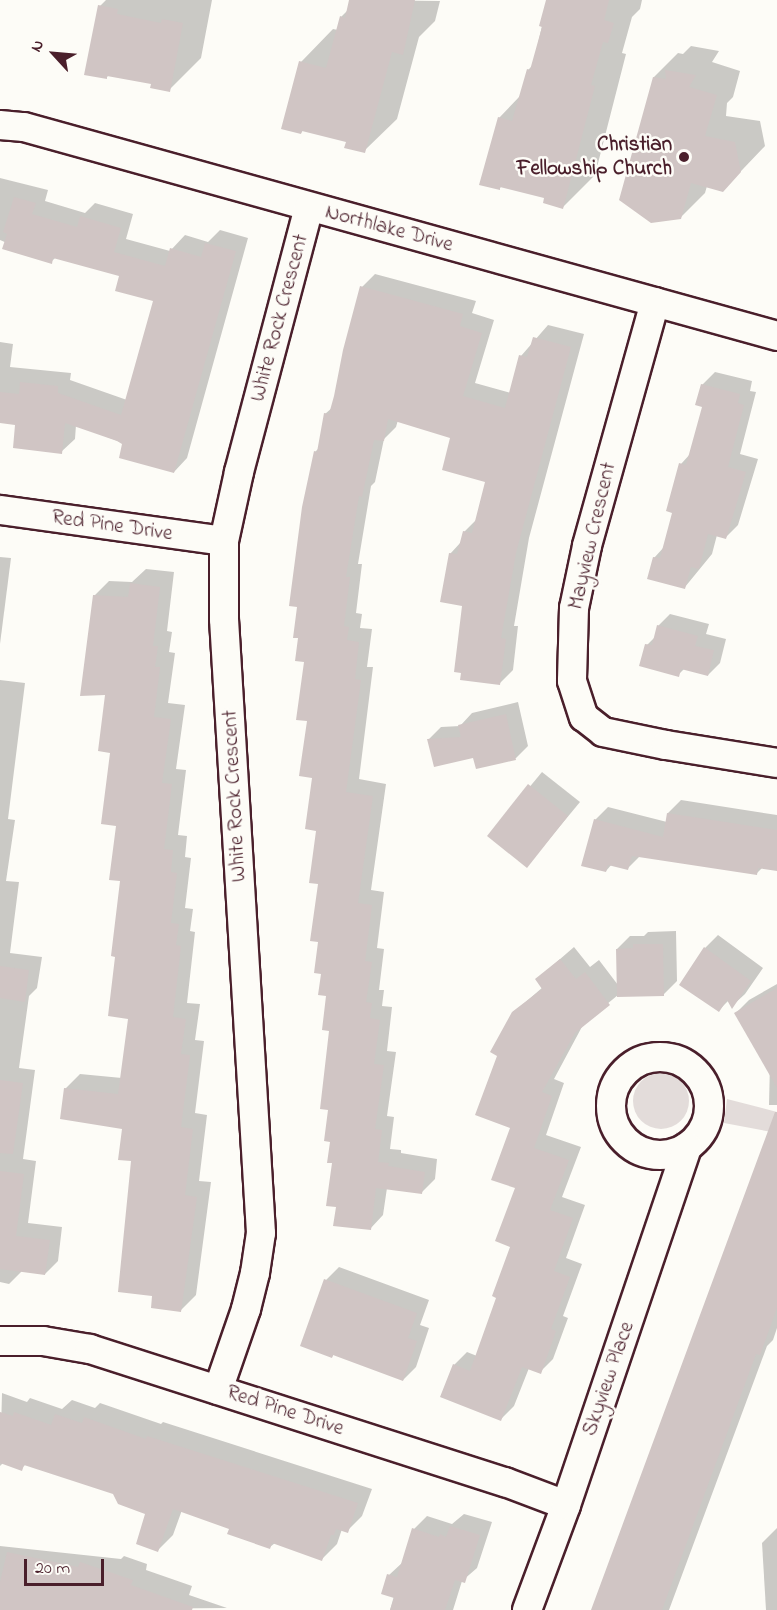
<!DOCTYPE html>
<html>
<head>
<meta charset="utf-8">
<style>
	body { margin:0 }
	#map { position:relative; width:777px; height:1610px; overflow:hidden; background:#fdfcf7; font-family:"Indie Flower",sans-serif }
	div>[style] { position:absolute }
	[style*='--x'] { left:calc(var(--x)*1px); top:calc(var(--y)*1px); width:calc(var(--w)*1px); rotate:calc(var(--a)*1deg) }
	.green>* { inset:0; background:#e3dcda }
	.round { border-radius:50% }
	.shadow>* { inset:0; background:#0003 }
	.building>* { inset:0; background:#d0c5c4 }
	.roads { filter:drop-shadow(2px 0 #4a1f2b) drop-shadow(-2px 0 #4a1f2b) drop-shadow(0 2px #4a1f2b) drop-shadow(0 -2px #4a1f2b) }
	.minor>* { height:28px; margin:-14px; padding:0 14px; transform-origin:14px; border-radius:14px; background:#fdfcf7 }
	.minor>.ring { margin:-14px; padding:0; box-sizing:content-box; background:none; border:28px solid #fdfcf7; border-radius:50% }
	.dots>* { width:16px; height:16px; translate:-50% -50%; box-sizing:border-box; border:3px solid #fdfcf7; border-radius:50% }
	span { translate:-50% -50%; white-space:nowrap; text-align:center; line-height:1.15; -webkit-text-stroke:5px #fdfcf7; paint-order:stroke }
	.poi-label { font-size:21px; color:#4a1f2b; font-weight:700 }
	.right { translate:-100% -50%; text-align:right }
	.street-label { font-size:21px; color:#4a1f2b }
	.north { position:absolute; left:24px; top:24px; width:60px; height:60px; -webkit-text-stroke:4px #fdfcf7; paint-order:stroke; rotate:296deg; font-size:16px; font-weight:700; line-height:24px; text-align:center; color:#4a1f2b }
	.north::after { content:''; display:block; margin:auto; width:21px; height:27px; background:#4a1f2b; clip-path:polygon(50% 0,100% 100%,50% 72%,0 100%) }
	.scale { position:absolute; left:24px; top:1559px; width:80px; height:27px; box-sizing:border-box; border:3px solid #4a1f2b; border-top:0; padding-left:8px; font-size:18px; line-height:21px; white-space:nowrap; color:#4a1f2b; -webkit-text-stroke:4px #fdfcf7; paint-order:stroke }
</style>
</head>
<body>
<div id="map">
	<div class="green">
		<i class="round" style="left:633px;top:1073px;width:56px;height:56px"></i>
		<i style="clip-path:polygon(727px 1099px,777px 1112px,777px 1133px,724px 1123px)"></i>
	</div>
	<div class="shadow">
		<i style="clip-path:polygon(106px 0,212px 0,201px 58px,169px 90px,152px 83px,109px 75px,106px 78px,99px 7px)"></i>
		<i style="clip-path:polygon(351px 0,440px 1px,435px 21px,419px 37px,397px 119px,364px 151px,348px 141px,304px 129px,301px 133px,301px 62px,333px 29px,338px 30px,341px 17px,349px 9px)"></i>
		<i style="clip-path:polygon(548px 0,642px 0,640px 9px,632px 17px,622px 53px,626px 54px,595px 175px,563px 207px,546px 197px,502px 186px,499px 189px,499px 118px,520px 96px,528px 70px,533px 65px)"></i>
		<i style="clip-path:polygon(691px 46px,719px 51px,712px 62px,740px 71px,733px 97px,727px 103px,726px 116px,760px 121px,765px 146px,723px 190px,707px 186px,705px 193px,680px 218px,654px 77px,678px 53px,683px 54px)"></i>
		<i style="clip-path:polygon(0 178px,48px 190px,45px 201px,85px 213px,95px 203px,133px 214px,126px 239px,170px 251px,185px 235px,208px 242px,220px 230px,248px 238px,187px 458px,174px 472px,123px 443px,76px 425px,75px 439px,61px 452px,17px 424px,0 421px,0 342px,13px 344px,10px 367px,71px 373px,70px 380px,127px 400px,155px 300px,121px 275px,56px 257px,51px 262px,0 240px)"></i>
		<i style="clip-path:polygon(375px 274px,476px 301px,472px 313px,494px 320px,475px 383px,511px 393px,521px 356px,548px 325px,584px 334px,529px 538px,514px 626px,518px 626px,513px 670px,500px 683px,464px 604px,450px 554px,461px 542px,464px 532px,477px 519px,486px 481px,452px 437px,398px 420px,396px 427px,384px 439px,375px 482px,371px 486px,358px 564px,362px 564px,356px 613px,362px 614px,360px 628px,372px 629px,367px 667px,373px 667px,359px 779px,386px 784px,371px 890px,384px 892px,377px 948px,384px 949px,379px 990px,384px 990px,382px 1006px,392px 1007px,387px 1051px,396px 1052px,387px 1116px,394px 1117px,390px 1149px,401px 1150px,401px 1153px,437px 1159px,435px 1179px,421px 1193px,387px 1188px,383px 1215px,370px 1229px,338px 1206px,330px 1109px,330px 1030px,320px 941px,318px 829px,306px 661px,315px 452px,319px 448px,325px 414px,333px 407px,362px 287px)"></i>
		<i style="clip-path:polygon(715px 372px,752px 381px,750px 391px,756px 392px,740px 454px,758px 459px,738px 525px,725px 538px,717px 535px,712px 554px,685px 587px,654px 558px,664px 547px,674px 512px,681px 464px,691px 453px,703px 406px,702px 385px)"></i>
		<i style="clip-path:polygon(0 557px,11px 558px,0 644px)"></i>
		<i style="clip-path:polygon(146px 569px,174px 572px,167px 631px,172px 632px,169px 652px,175px 653px,168px 703px,185px 705px,176px 769px,186px 770px,178px 835px,187px 836px,185px 857px,191px 858px,185px 908px,193px 909px,190px 931px,195px 932px,187px 1003px,200px 1004px,195px 1040px,204px 1041px,195px 1113px,207px 1115px,199px 1181px,211px 1182px,196px 1295px,181px 1310px,154px 1295px,133px 1160px,124px 1127px,65px 1089px,80px 1074px,122px 1078px,130px 1017px,117px 955px,122px 879px,112px 751px,94px 596px,109px 581px,132px 582px)"></i>
		<i style="clip-path:polygon(670px 614px,709px 624px,706px 634px,726px 639px,720px 663px,708px 675px,685px 668px,678px 675px,647px 645px,656px 636px,658px 626px)"></i>
		<i style="clip-path:polygon(0 680px,25px 683px,8px 819px,15px 820px,6px 881px,19px 882px,10px 953px,42px 957px,37px 988px,29px 996px,19px 1068px,35px 1070px,23px 1159px,36px 1161px,28px 1223px,62px 1227px,58px 1261px,45px 1274px,22px 1271px,9px 1284px,0 1282px)"></i>
		<i style="clip-path:polygon(518px 702px,528px 746px,516px 758px,477px 768px,474px 757px,429px 739px,441px 727px,460px 726px,472px 713px)"></i>
		<i style="clip-path:polygon(542px 772px,580px 802px,527px 866px,489px 836px)"></i>
		<i style="clip-path:polygon(681px 800px,777px 815px,777px 869px,763px 867px,757px 873px,640px 856px,628px 868px,612px 864px,606px 871px,595px 820px,608px 807px,667px 822px,668px 813px)"></i>
		<i style="clip-path:polygon(676px 931px,677px 981px,664px 994px,618px 995px,584px 1023px,554px 1079px,564px 1083px,546px 1135px,581px 1147px,562px 1197px,585px 1205px,566px 1258px,582px 1264px,563px 1316px,568px 1318px,553px 1359px,540px 1372px,529px 1368px,514px 1406px,501px 1419px,454px 1365px,467px 1352px,477px 1356px,498px 1297px,512px 1246px,517px 1187px,512px 1127px,513px 1013px,543px 987px,537px 979px,574px 947px,590px 967px,599px 960px,618px 985px,617px 949px,630px 936px,644px 936px,648px 932px)"></i>
		<i style="clip-path:polygon(718px 935px,763px 968px,745px 994px,732px 1006px,729px 1000px,719px 1010px,705px 948px)"></i>
		<i style="clip-path:polygon(777px 984px,777px 1039px,736px 1013px,749px 1000px)"></i>
		<i style="clip-path:polygon(777px 1055px,777px 1105px,769px 1105px,770px 1062px)"></i>
		<i style="clip-path:polygon(777px 1124px,777px 1328px,773px 1340px,767px 1346px,669px 1610px,593px 1610px)"></i>
		<i style="clip-path:polygon(339px 1267px,429px 1300px,420px 1325px,429px 1328px,416px 1367px,403px 1380px,334px 1354px,332px 1357px,326px 1280px)"></i>
		<i style="clip-path:polygon(2px 1393px,27px 1402px,30px 1398px,62px 1409px,72px 1400px,95px 1408px,100px 1403px,161px 1424px,163px 1422px,372px 1489px,362px 1516px,347px 1531px,342px 1529px,337px 1544px,322px 1559px,275px 1543px,270px 1547px,231px 1528px,182px 1510px,173px 1535px,158px 1550px,147px 1513px,114px 1493px,26px 1464px,21px 1469px,4px 1462px,0 1466px)"></i>
		<i style="clip-path:polygon(464px 1514px,492px 1522px,477px 1568px,462px 1581px,453px 1610px,390px 1610px,394px 1596px,389px 1575px,403px 1562px,414px 1529px,427px 1516px,452px 1524px)"></i>
		<i style="clip-path:polygon(777px 1528px,777px 1610px,766px 1610px,762px 1543px)"></i>
		<i style="clip-path:polygon(0 1546px,121px 1559px,124px 1556px,147px 1564px,146px 1570px,192px 1586px,189px 1595px,227px 1608px,0 1610px)"></i>
	</div>
	<div class="building">
		<i style="clip-path:polygon(349px 0,415px 0,403px 55px,392px 52px,365px 153px,344px 148px,346px 142px,302px 131px,301px 134px,281px 129px,299px 61px,326px 68px,340px 16px,345px 18px)"></i>
		<i style="clip-path:polygon(546px 0,609px 0,604px 20px,614px 23px,608px 43px,603px 42px,591px 85px,595px 86px,563px 209px,543px 203px,544px 198px,500px 187px,500px 190px,479px 185px,498px 117px,512px 121px,527px 69px,530px 70px,542px 27px,539px 26px)"></i>
		<i style="clip-path:polygon(98px 5px,118px 9px,117px 14px,161px 23px,162px 19px,183px 23px,170px 92px,150px 88px,151px 84px,107px 76px,107px 79px,84px 75px)"></i>
		<i style="clip-path:polygon(665px 70px,696px 75px,689px 87px,717px 95px,705px 136px,735px 142px,741px 172px,723px 192px,691px 183px,681px 219px,651px 223px,619px 200px,653px 77px,666px 79px)"></i>
		<i style="clip-path:polygon(14px 197px,36px 203px,32px 214px,77px 227px,80px 216px,121px 228px,114px 252px,165px 266px,170px 248px,201px 257px,205px 243px,236px 251px,174px 473px,119px 458px,122px 444px,117px 441px,65px 423px,62px 454px,13px 448px,15px 425px,0 423px,0 392px,19px 394px,20px 382px,58px 386px,58px 393px,121px 415px,153px 301px,115px 291px,119px 276px,53px 258px,52px 264px,2px 249px,7px 234px,3px 232px)"></i>
		<i style="clip-path:polygon(360px 286px,463px 314px,460px 326px,482px 333px,463px 396px,505px 408px,519px 355px,527px 357px,533px 337px,571px 347px,516px 553px,501px 638px,506px 639px,500px 685px,460px 680px,461px 673px,454px 672px,462px 606px,440px 602px,449px 553px,457px 554px,463px 531px,472px 533px,485px 482px,442px 470px,450px 438px,388px 419px,384px 441px,374px 440px,362px 497px,359px 496px,346px 577px,350px 577px,344px 626px,349px 627px,347px 640px,359px 642px,355px 679px,361px 680px,346px 792px,373px 796px,358px 903px,372px 905px,365px 961px,372px 962px,366px 1002px,372px 1003px,370px 1018px,380px 1020px,374px 1064px,384px 1065px,375px 1129px,382px 1130px,378px 1162px,389px 1163px,388px 1166px,425px 1172px,422px 1194px,376px 1188px,371px 1230px,333px 1226px,336px 1207px,326px 1206px,332px 1163px,327px 1163px,330px 1142px,324px 1141px,328px 1110px,320px 1109px,329px 1031px,322px 1030px,326px 996px,318px 995px,321px 974px,314px 973px,318px 942px,310px 941px,318px 884px,309px 883px,316px 831px,305px 829px,312px 778px,299px 776px,307px 721px,296px 720px,304px 662px,295px 661px,298px 638px,293px 638px,297px 607px,289px 606px,302px 507px,314px 451px,317px 452px,324px 413px,329px 414px,334px 396px,343px 350px)"></i>
		<i style="clip-path:polygon(701px 384px,740px 394px,738px 403px,744px 405px,728px 467px,746px 472px,726px 539px,708px 534px,699px 569px,691px 567px,685px 589px,647px 579px,653px 557px,660px 558px,672px 513px,666px 511px,679px 463px,686px 465px,702px 407px,695px 405px)"></i>
		<i style="clip-path:polygon(130px 583px,160px 587px,153px 646px,158px 646px,155px 667px,160px 667px,154px 717px,171px 719px,162px 783px,172px 784px,164px 849px,173px 850px,171px 872px,177px 873px,171px 923px,179px 924px,176px 945px,181px 946px,173px 1017px,186px 1019px,181px 1054px,190px 1055px,181px 1127px,193px 1129px,185px 1195px,197px 1197px,181px 1312px,151px 1308px,152px 1296px,118px 1292px,131px 1161px,118px 1160px,122px 1129px,60px 1119px,64px 1088px,118px 1094px,128px 1019px,108px 1016px,115px 957px,111px 956px,120px 881px,109px 880px,116px 826px,101px 824px,110px 753px,98px 751px,105px 695px,80px 696px,93px 595px,128px 597px)"></i>
		<i style="clip-path:polygon(657px 625px,698px 636px,695px 646px,714px 650px,708px 676px,681px 669px,679px 677px,639px 666px,645px 644px,652px 645px)"></i>
		<i style="clip-path:polygon(506px 714px,516px 760px,476px 769px,473px 758px,434px 767px,427px 739px,461px 737px,458px 725px)"></i>
		<i style="clip-path:polygon(528px 784px,568px 816px,527px 868px,487px 836px)"></i>
		<i style="clip-path:polygon(667px 813px,777px 830px,777px 871px,758px 868px,757px 875px,632px 856px,628px 870px,608px 865px,606px 872px,581px 866px,594px 819px,663px 837px)"></i>
		<i style="clip-path:polygon(633px 944px,663px 944px,664px 996px,617px 997px,616px 949px,633px 948px)"></i>
		<i style="clip-path:polygon(704px 947px,751px 981px,732px 1009px,727px 1000px,719px 1012px,679px 985px)"></i>
		<i style="clip-path:polygon(560px 959px,576px 979px,585px 972px,610px 1005px,575px 1033px,542px 1092px,552px 1096px,534px 1148px,569px 1160px,550px 1210px,573px 1218px,554px 1271px,570px 1277px,551px 1329px,556px 1331px,541px 1374px,522px 1367px,501px 1421px,440px 1397px,453px 1364px,470px 1371px,496px 1298px,492px 1296px,510px 1247px,495px 1241px,515px 1188px,491px 1180px,510px 1128px,475px 1115px,497px 1056px,490px 1052px,512px 1012px,542px 989px,535px 979px)"></i>
		<i style="clip-path:polygon(0 966px,29px 970px,25px 1002px,0 998px)"></i>
		<i style="clip-path:polygon(777px 988px,777px 1088px,734px 1013px)"></i>
		<i style="clip-path:polygon(0 1080px,23px 1083px,13px 1154px,0 1153px)"></i>
		<i style="clip-path:polygon(775px 1112px,777px 1112px,777px 1308px,760px 1355px,756px 1354px,662px 1610px,591px 1610px)"></i>
		<i style="clip-path:polygon(0 1171px,24px 1174px,16px 1236px,50px 1240px,45px 1275px,0 1269px)"></i>
		<i style="clip-path:polygon(324px 1279px,417px 1313px,408px 1338px,417px 1341px,403px 1381px,333px 1355px,332px 1358px,300px 1346px)"></i>
		<i style="clip-path:polygon(0 1412px,13px 1416px,14px 1412px,51px 1425px,55px 1414px,82px 1423px,84px 1417px,146px 1439px,147px 1436px,358px 1503px,348px 1533px,336px 1529px,334px 1535px,331px 1535px,322px 1561px,272px 1543px,270px 1549px,227px 1534px,229px 1529px,173px 1509px,158px 1552px,136px 1544px,145px 1514px,118px 1504px,113px 1494px,24px 1465px,22px 1471px,0 1463px)"></i>
		<i style="clip-path:polygon(450px 1526px,480px 1535px,465px 1583px,455px 1580px,445px 1610px,390px 1610px,394px 1598px,381px 1594px,387px 1574px,397px 1577px,412px 1528px,439px 1537px,440px 1534px,446px 1537px)"></i>
		<i style="clip-path:polygon(7px 1552px,78px 1567px,80px 1562px,133px 1580px,131px 1585px,193px 1607px,192px 1610px,0 1610px,0 1582px)"></i>
	</div>
	<div class="roads">
		<div class="minor">
			<i style="--x:0;--y:125;--w:24;--a:5"></i>
			<i style="--x:24;--y:127;--w:781;--a:15.51"></i>
			<i style="--x:655;--y:302;--w:253;--a:105.6"></i>
			<i style="--x:587;--y:546;--w:63;--a:101.8"></i>
			<i style="--x:574;--y:608;--w:73;--a:91.6"></i>
			<i style="--x:572;--y:681;--w:38;--a:72"></i>
			<i style="--x:584;--y:717;--w:24;--a:38"></i>
			<i style="--x:603;--y:732;--w:64;--a:11.7"></i>
			<i style="--x:666;--y:745;--w:112;--a:9.2"></i>
			<i style="--x:0;--y:510;--w:226;--a:7.9"></i>
			<i class="ring" style="left:611px;top:1057px;width:70px;height:70px"></i>
			<i style="--x:0;--y:1341;--w:43;--a:0"></i>
			<i style="--x:43;--y:1341;--w:48;--a:9.7"></i>
			<i style="--x:90;--y:1349;--w:436;--a:17.8"></i>
			<i style="--x:505;--y:1482;--w:65;--a:20.7"></i>
			<i style="--x:218;--y:1390;--w:86;--a:-70.9"></i>
			<i style="--x:246;--y:1309;--w:37;--a:-76"></i>
			<i style="--x:255;--y:1273;--w:40;--a:-81.5"></i>
			<i style="--x:261;--y:1233;--w:615;--a:-93.45"></i>
			<i style="--x:224;--y:619;--w:78;--a:-90"></i>
			<i style="--x:224;--y:541;--w:71;--a:-77.7"></i>
			<i style="--x:239;--y:472;--w:274;--a:-75.2"></i>
			<i style="--x:527;--y:1610;--w:112;--a:-69.6"></i>
			<i style="--x:566;--y:1505;--w:378;--a:-71.3"></i>
		</div>
	</div>
	<div class="dots">
		<i style="left:684px;top:157px;background:#4a1f2b"></i>
	</div>
	<div class="poi-label">
		<span class="right" style="left:672px;top:157px">Christian<br>Fellowship Church</span>
	</div>
	<div class="street-label">
		<span style="left:389px;top:229px;rotate:15deg">Northlake Drive</span>
		<span style="left:280px;top:318px;rotate:-75deg">White Rock Crescent</span>
		<span style="left:112px;top:526px;rotate:8deg">Red Pine Drive</span>
		<span style="left:593px;top:536px;rotate:-77deg">Mayview Crescent</span>
		<span style="left:235px;top:796px;rotate:-93deg">White Rock Crescent</span>
		<span style="left:609px;top:1379px;rotate:-71deg">Skyview Place</span>
		<span style="left:285px;top:1411px;rotate:18deg">Red Pine Drive</span>
	</div>
	<div class="north">N</div>
	<div class="scale">20 m</div>
</div>
</body>
</html>
